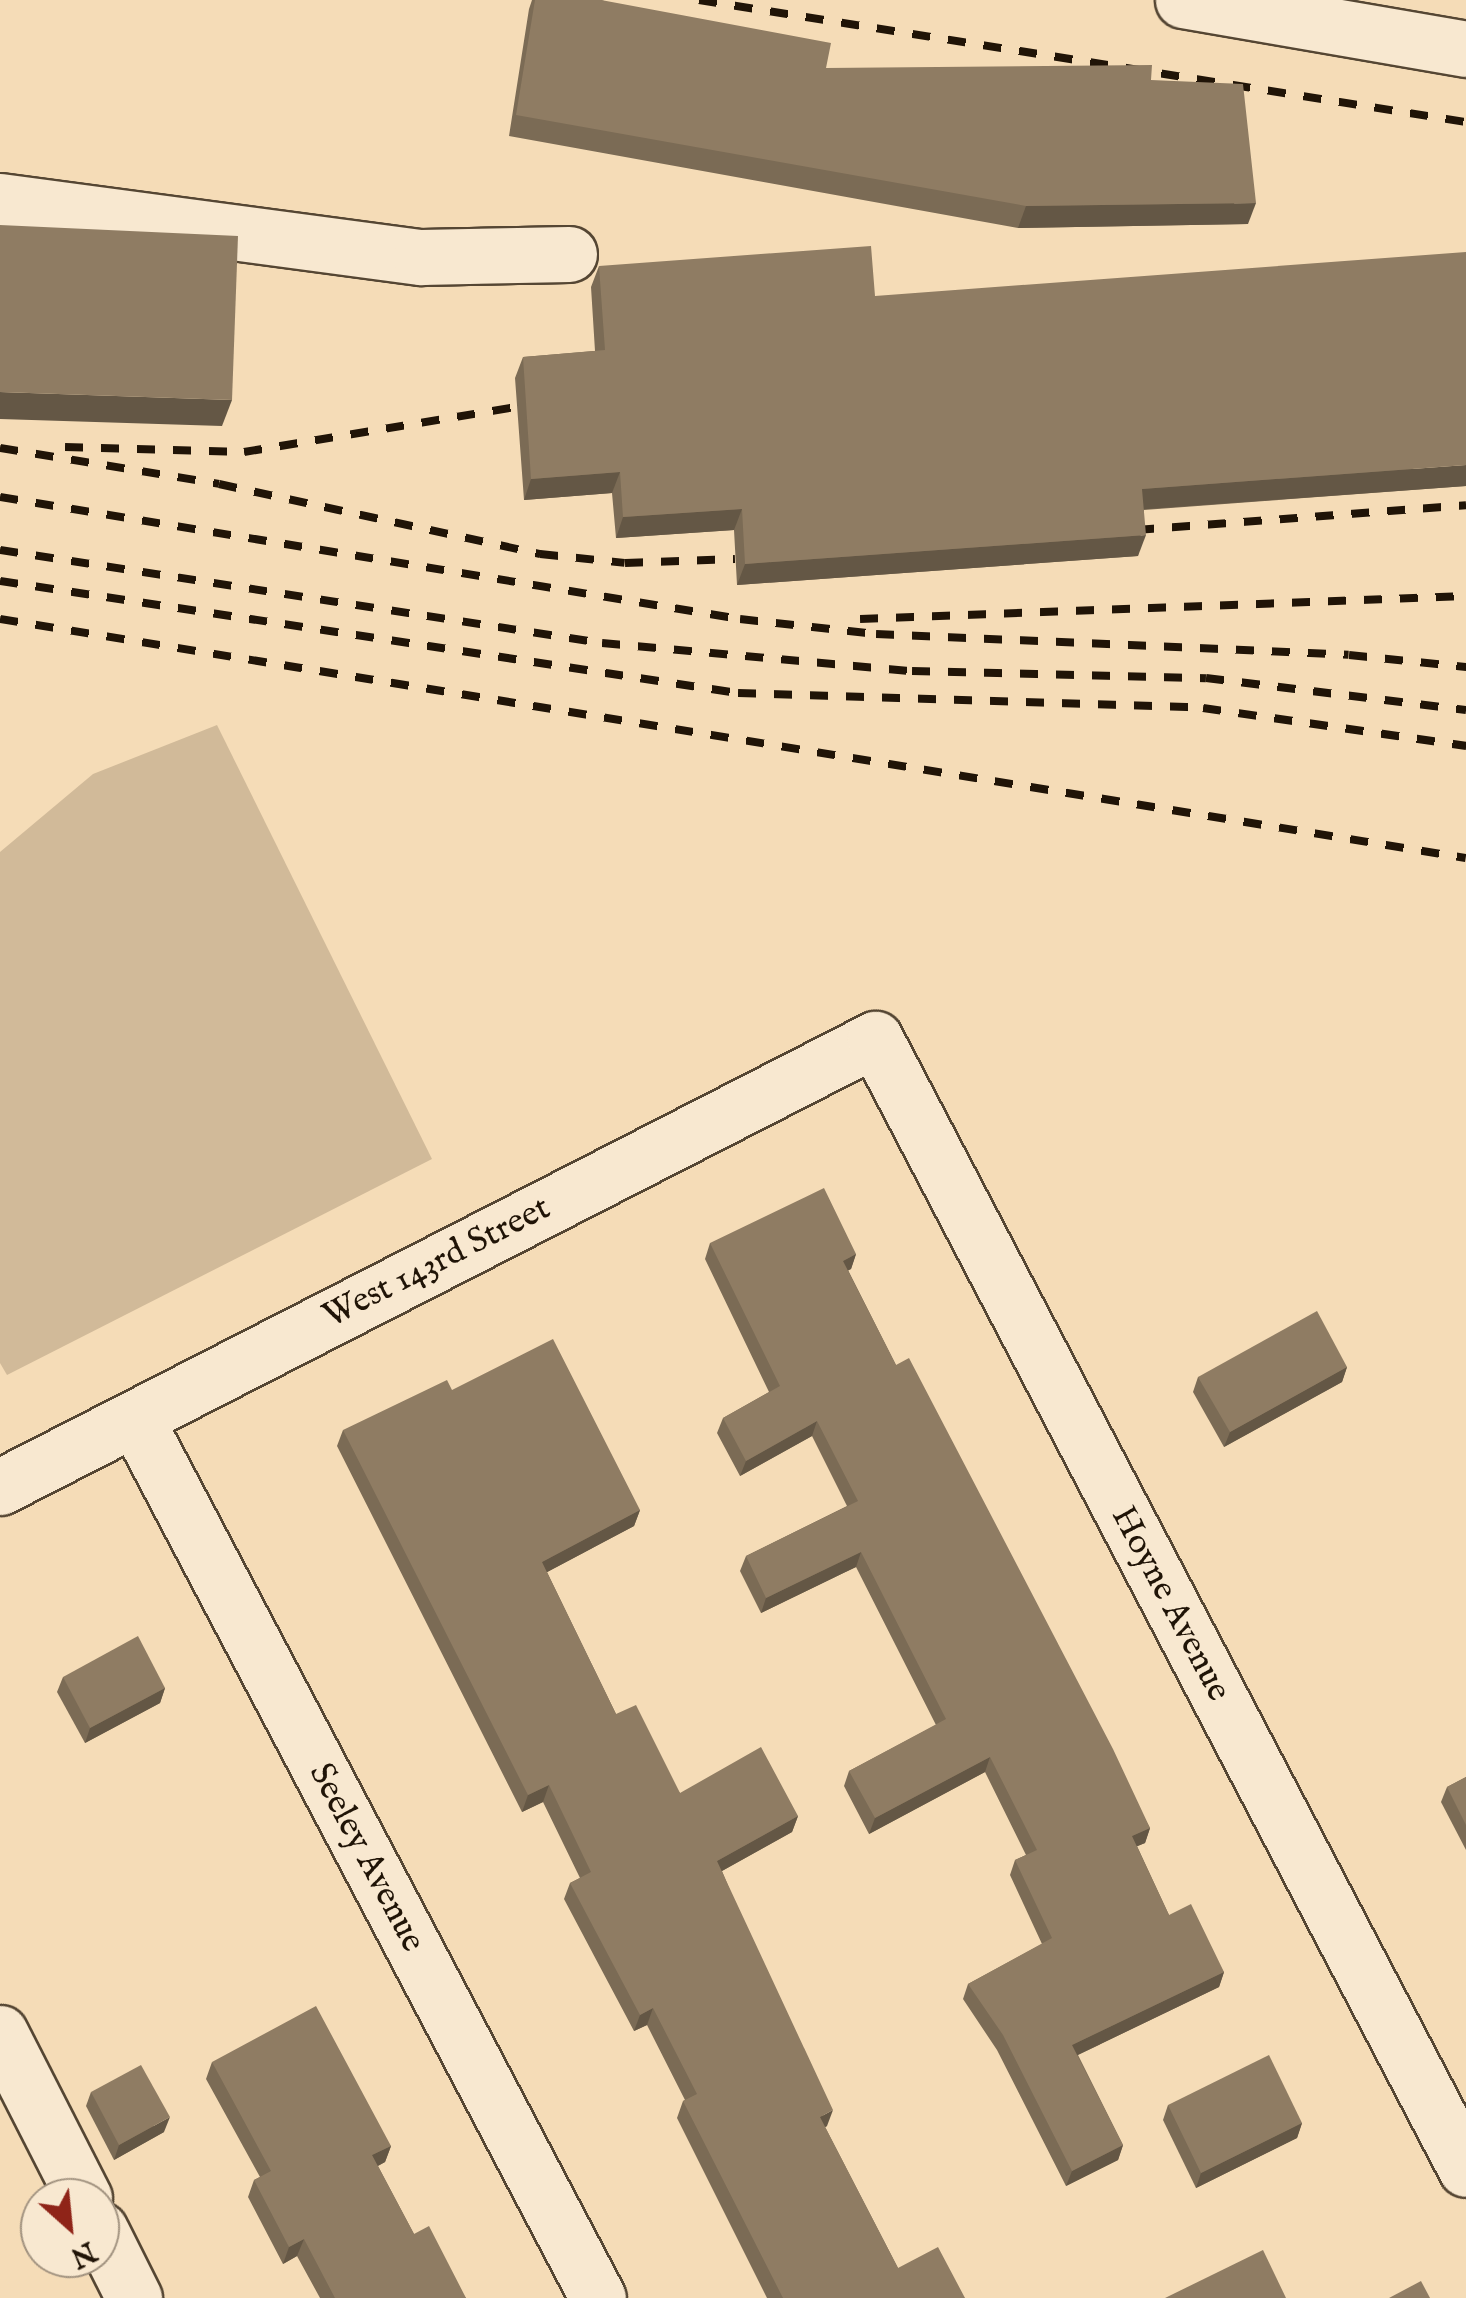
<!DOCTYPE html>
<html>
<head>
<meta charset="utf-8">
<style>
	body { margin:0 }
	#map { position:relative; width:1466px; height:2298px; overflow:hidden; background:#f5dcb7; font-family:"IM FELL English",serif }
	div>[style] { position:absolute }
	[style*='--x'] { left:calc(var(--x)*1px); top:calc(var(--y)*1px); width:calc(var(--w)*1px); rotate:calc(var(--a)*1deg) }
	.green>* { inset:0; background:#d1ba99 }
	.roads { filter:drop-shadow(2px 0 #554633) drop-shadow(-2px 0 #554633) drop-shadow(0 2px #554633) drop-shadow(0 -2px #554633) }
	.minor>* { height:55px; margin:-27.5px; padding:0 27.5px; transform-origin:27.5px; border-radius:27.5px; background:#f8e8d0 }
	.rail>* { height:8px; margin-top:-4px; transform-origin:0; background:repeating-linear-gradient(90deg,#201407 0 18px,transparent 0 36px) }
	.wall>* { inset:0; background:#7b6b55 }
	.shaded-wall>* { inset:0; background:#645745 }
	.building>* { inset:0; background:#8f7c63 }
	span { translate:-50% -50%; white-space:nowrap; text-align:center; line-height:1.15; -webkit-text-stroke:8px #f8e8d0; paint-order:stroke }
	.street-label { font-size:35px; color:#201407 }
	.north { position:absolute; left:20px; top:2178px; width:100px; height:100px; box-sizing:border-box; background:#f8e8d0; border:2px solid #a29380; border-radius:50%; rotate:153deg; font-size:28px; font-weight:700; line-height:40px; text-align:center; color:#201407 }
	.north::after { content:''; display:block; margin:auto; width:35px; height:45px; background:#8f2418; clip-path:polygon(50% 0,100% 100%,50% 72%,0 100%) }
</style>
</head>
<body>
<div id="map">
	<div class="green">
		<i style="clip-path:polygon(217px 725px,432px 1159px,7px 1375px,0 1363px,0 852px,93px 774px)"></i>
	</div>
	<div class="roads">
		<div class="minor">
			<i style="--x:1183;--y:0;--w:287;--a:9.8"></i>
			<i style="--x:0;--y:201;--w:425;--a:7.6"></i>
			<i style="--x:421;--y:257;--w:148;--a:-1.2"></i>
			<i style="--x:135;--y:1418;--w:994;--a:62.25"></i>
			<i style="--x:0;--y:1487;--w:983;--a:-27.11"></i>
			<i style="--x:875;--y:1039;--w:1275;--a:62.39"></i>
			<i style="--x:0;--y:2033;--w:185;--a:63"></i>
			<i style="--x:100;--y:2230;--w:76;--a:63.4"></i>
		</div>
	</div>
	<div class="rail">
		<i style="--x:699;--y:0;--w:777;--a:9.04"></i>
		<i style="--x:65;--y:447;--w:179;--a:1.6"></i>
		<i style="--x:244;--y:452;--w:277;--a:-9.4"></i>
		<i style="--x:0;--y:448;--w:222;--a:9.3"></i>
		<i style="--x:219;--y:484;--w:329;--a:12.3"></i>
		<i style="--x:540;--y:554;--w:85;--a:6"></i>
		<i style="--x:625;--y:563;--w:110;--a:-2.1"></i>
		<i style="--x:0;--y:497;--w:750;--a:9.36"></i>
		<i style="--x:740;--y:619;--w:137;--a:6.3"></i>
		<i style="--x:876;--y:634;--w:473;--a:2.5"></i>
		<i style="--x:1349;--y:655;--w:118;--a:5.9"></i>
		<i style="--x:1136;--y:530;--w:331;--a:-4.3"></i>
		<i style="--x:0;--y:550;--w:609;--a:8.78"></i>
		<i style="--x:602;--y:643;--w:311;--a:5.2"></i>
		<i style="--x:912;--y:671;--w:294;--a:1.4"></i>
		<i style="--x:1206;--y:678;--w:262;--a:7"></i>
		<i style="--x:0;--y:581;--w:746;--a:8.63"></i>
		<i style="--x:738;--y:693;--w:465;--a:1.8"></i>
		<i style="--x:1203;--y:708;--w:266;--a:8.2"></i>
		<i style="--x:0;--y:619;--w:1485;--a:9.26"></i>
		<i style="--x:860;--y:619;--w:606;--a:-2.17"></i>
	</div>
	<div class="wall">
		<i style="clip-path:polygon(532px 0,601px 0,826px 68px,1151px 80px,1248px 224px,1018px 228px,509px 136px,529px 9px)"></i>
		<i style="clip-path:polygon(599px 266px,875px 296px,1466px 486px,1144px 510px,1138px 556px,737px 585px,734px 530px,616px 538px,612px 493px,524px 500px,515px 378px,523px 357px,595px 351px,591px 287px)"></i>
		<i style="clip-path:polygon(710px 1243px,856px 1254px,851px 1269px,848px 1270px,896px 1365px,1150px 1828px,1145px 1843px,1137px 1846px,1169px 1915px,1224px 1972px,1219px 1987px,1078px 2055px,1123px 2145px,1118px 2160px,1066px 2186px,997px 2050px,963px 1999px,968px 1984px,1042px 1944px,1010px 1875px,1015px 1860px,1026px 1855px,985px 1772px,869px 1834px,844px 1786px,849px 1771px,936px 1725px,856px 1567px,761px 1613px,740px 1571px,746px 1556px,847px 1506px,812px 1436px,740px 1476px,717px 1433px,723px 1418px,769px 1392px,705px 1259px)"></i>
		<i style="clip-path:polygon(1347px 1367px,1342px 1382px,1224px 1447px,1193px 1392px,1198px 1377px)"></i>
		<i style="clip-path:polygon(343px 1430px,640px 1510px,634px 1526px,547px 1572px,616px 1714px,680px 1793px,798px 1816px,792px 1832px,722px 1871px,827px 2126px,825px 2127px,898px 2268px,965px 2298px,767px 2298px,677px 2118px,683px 2101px,685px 2100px,647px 2025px,634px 2031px,564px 1899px,570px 1883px,580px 1878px,543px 1802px,522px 1812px,337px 1446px)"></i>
		<i style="clip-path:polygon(63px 1677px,165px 1688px,160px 1703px,85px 1743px,57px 1692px)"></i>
		<i style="clip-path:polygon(1466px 1777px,1466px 1850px,1441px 1802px,1447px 1787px)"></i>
		<i style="clip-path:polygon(212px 2062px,391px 2146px,385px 2162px,378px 2166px,414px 2234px,466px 2298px,320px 2298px,297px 2256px,283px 2264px,248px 2197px,254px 2180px,260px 2177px,206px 2079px)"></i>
		<i style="clip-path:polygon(91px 2092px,164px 2132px,114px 2160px,86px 2106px)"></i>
		<i style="clip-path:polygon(1168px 2105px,1302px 2123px,1297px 2138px,1196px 2188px,1163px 2120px)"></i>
	</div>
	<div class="shaded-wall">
		<i style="clip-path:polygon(1256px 203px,1248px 224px,1018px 228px,1026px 206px)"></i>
		<i style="clip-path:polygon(0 392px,232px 400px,222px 426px,0 419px)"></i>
		<i style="clip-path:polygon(1466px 465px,1466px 486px,1134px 510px,1142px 489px)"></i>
		<i style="clip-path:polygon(620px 472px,612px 493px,524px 500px,531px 479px)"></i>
		<i style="clip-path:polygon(742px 509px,734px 530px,616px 538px,623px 517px)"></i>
		<i style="clip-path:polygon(1146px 535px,1138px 556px,737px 585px,745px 564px)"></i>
		<i style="clip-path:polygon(856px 1254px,851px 1269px,838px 1276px,843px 1261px)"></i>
		<i style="clip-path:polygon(1347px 1367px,1342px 1382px,1224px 1447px,1230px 1432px)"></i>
		<i style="clip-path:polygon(817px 1421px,812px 1436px,740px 1476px,746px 1461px)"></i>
		<i style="clip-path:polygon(640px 1510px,634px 1526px,536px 1578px,542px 1562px)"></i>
		<i style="clip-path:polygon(861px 1552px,856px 1567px,761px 1613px,766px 1598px)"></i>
		<i style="clip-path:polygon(165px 1688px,160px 1703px,85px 1743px,90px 1728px)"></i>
		<i style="clip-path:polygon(990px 1757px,985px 1772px,869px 1834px,875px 1818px)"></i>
		<i style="clip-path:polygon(549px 1785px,543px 1802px,522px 1812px,528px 1795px)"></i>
		<i style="clip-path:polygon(798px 1816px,792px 1832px,711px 1877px,717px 1861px)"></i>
		<i style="clip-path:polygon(1150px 1828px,1145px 1843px,1126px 1851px,1132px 1836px)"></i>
		<i style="clip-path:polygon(1224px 1972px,1219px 1987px,1067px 2060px,1072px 2045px)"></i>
		<i style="clip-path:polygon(653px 2008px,647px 2025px,634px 2031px,640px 2015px)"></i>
		<i style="clip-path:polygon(833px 2110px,827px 2126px,814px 2133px,820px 2117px)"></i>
		<i style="clip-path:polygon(170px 2117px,164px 2132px,114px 2160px,119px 2145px)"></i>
		<i style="clip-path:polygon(1302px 2123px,1297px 2138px,1196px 2188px,1201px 2173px)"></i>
		<i style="clip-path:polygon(1123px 2145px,1118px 2160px,1066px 2186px,1072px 2171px)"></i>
		<i style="clip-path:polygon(391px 2146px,385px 2162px,366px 2172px,372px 2155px)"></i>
		<i style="clip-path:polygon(304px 2239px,297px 2256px,283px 2264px,289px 2247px)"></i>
	</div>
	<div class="building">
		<i style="clip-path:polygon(535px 0,601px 0,831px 43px,826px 68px,1152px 65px,1151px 80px,1243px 84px,1256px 203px,1026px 206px,516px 115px)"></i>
		<i style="clip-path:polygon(0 225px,238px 236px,232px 400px,0 392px)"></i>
		<i style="clip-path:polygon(871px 246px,875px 296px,1466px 252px,1466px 465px,1142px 489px,1146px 535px,745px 564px,742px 509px,623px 517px,620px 472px,531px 479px,523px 357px,605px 350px,599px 266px)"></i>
		<i style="clip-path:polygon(824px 1188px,856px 1254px,843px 1261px,896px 1365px,909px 1358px,1113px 1749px,1150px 1828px,1132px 1836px,1169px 1915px,1191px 1904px,1224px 1972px,1072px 2045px,1123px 2145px,1072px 2171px,1003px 2035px,968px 1984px,1052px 1938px,1015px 1860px,1037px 1850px,990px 1757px,875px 1818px,849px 1771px,946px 1719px,861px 1552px,766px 1598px,746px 1556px,858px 1501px,817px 1421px,746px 1461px,723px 1418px,780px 1386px,710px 1243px)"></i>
		<i style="clip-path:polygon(1317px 1311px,1347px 1367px,1230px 1432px,1198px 1377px)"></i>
		<i style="clip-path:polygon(553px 1339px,640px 1510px,542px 1562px,616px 1714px,636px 1705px,680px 1793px,761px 1747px,798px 1816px,717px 1861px,833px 2110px,820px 2117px,898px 2268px,938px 2247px,965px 2298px,783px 2298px,683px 2101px,697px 2094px,653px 2008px,640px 2015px,570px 1883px,591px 1872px,549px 1785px,528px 1795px,343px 1430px,447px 1380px,452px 1390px)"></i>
		<i style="clip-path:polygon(138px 1636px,165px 1688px,90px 1728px,63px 1677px)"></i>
		<i style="clip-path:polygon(1466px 1777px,1466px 1825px,1447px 1787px)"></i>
		<i style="clip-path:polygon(316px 2006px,391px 2146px,372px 2155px,414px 2234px,429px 2226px,466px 2298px,335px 2298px,304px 2239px,289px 2247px,254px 2180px,271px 2171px,212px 2062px)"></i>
		<i style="clip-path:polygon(1269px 2055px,1302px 2123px,1201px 2173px,1168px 2105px)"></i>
		<i style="clip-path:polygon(141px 2065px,170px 2117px,119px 2145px,91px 2092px)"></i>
		<i style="clip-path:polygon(1263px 2250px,1286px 2298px,1165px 2298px)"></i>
		<i style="clip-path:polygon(1421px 2281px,1430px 2298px,1389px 2298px)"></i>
	</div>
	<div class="street-label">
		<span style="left:437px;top:1263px;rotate:-27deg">West 143rd Street</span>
		<span style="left:1170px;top:1604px;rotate:62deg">Hoyne Avenue</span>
		<span style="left:366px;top:1858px;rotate:62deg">Seeley Avenue</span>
	</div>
	<div class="north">N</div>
</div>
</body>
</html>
